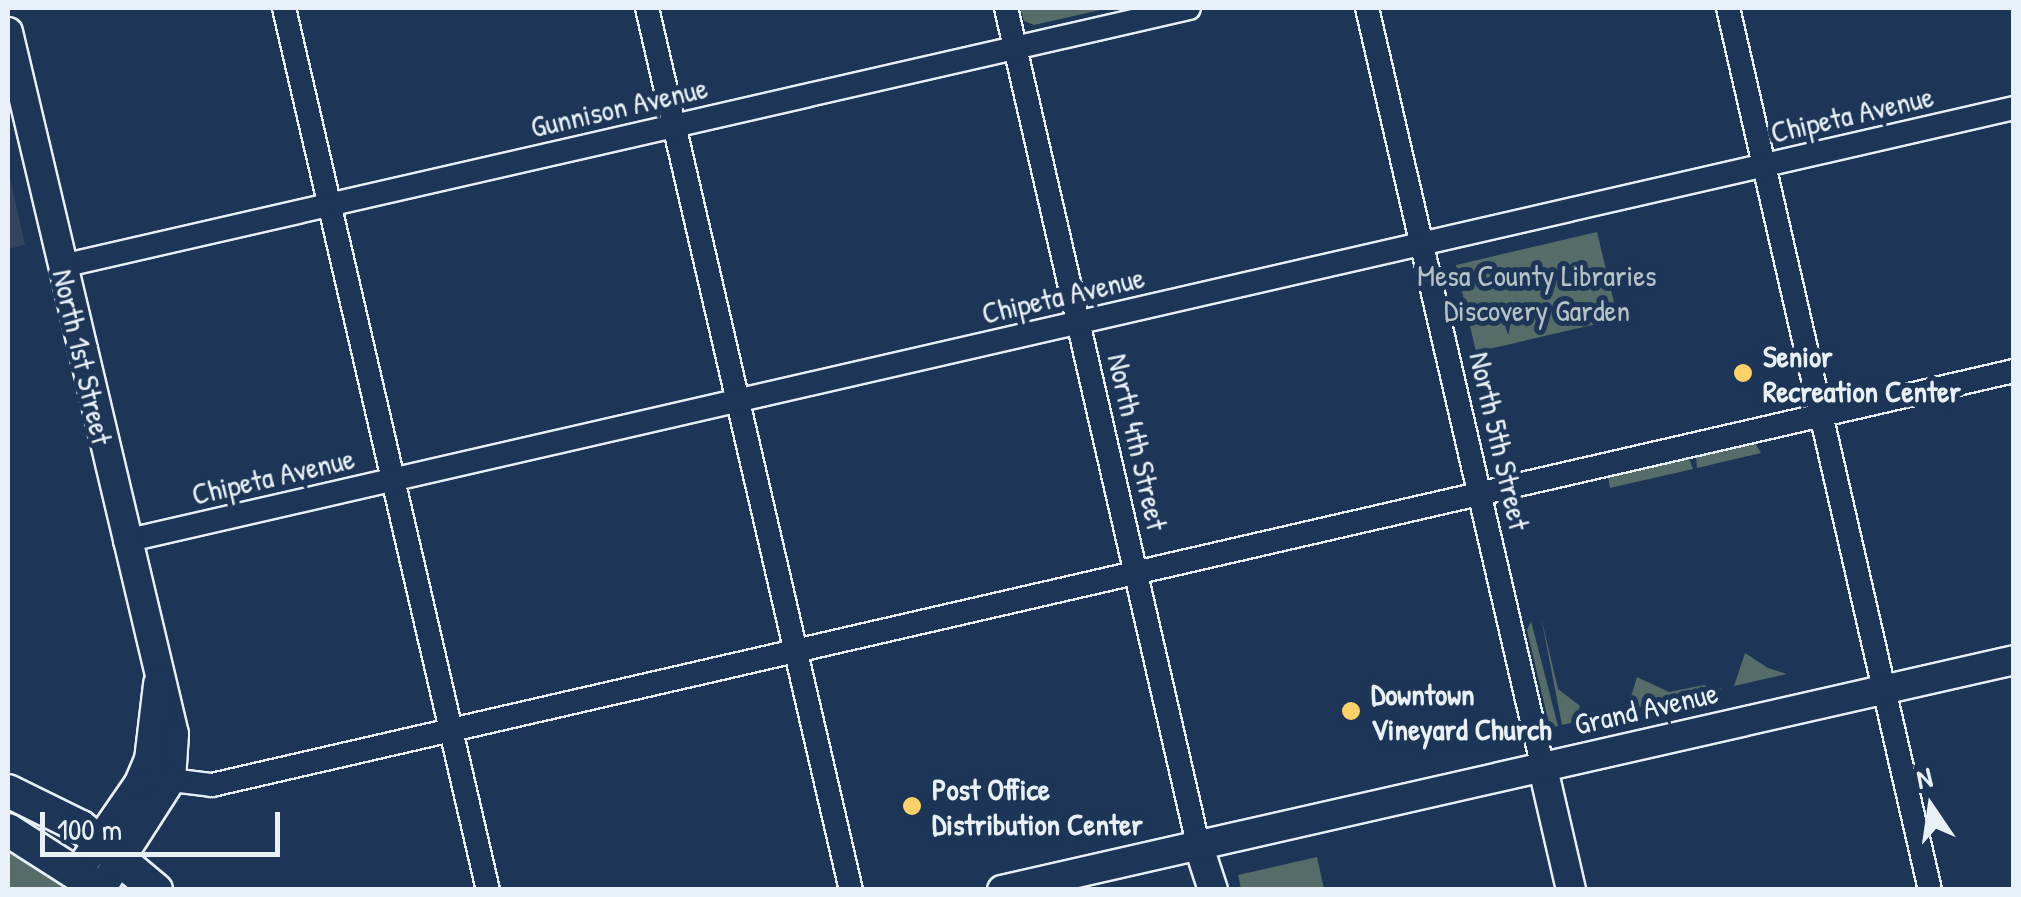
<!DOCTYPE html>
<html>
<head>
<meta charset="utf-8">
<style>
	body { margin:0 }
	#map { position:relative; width:2021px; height:897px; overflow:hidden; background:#1d3557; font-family:"Patrick Hand",sans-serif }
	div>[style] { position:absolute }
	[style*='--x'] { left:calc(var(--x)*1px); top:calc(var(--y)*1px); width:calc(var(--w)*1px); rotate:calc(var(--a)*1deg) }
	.built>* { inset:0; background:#33445f }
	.green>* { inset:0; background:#566c68 }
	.roads { filter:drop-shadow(2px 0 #e8f1f8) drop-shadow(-2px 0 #e8f1f8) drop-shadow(0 2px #e8f1f8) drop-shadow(0 -2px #e8f1f8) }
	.minor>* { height:22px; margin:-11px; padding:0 11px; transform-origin:11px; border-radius:11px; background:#1d3557 }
	.major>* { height:28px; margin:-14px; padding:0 14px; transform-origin:14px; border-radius:14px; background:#1d3557 }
	.highway>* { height:32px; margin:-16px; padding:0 16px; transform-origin:16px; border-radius:16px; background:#1d3557 }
	.dots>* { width:28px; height:28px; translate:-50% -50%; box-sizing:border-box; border:5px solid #1d3557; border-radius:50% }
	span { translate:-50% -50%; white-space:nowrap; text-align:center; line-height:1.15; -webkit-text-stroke:10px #1d3557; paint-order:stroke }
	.street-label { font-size:30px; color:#e8f1f8 }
	.park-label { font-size:30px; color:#b5c2c6 }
	.poi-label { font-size:30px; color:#e8f1f8; font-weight:700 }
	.left { translate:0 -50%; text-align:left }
	.frame { position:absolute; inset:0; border:10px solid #e8f1f8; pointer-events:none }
	.north { position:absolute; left:1881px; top:757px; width:100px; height:100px; -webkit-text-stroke:8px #1d3557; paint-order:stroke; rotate:347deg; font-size:28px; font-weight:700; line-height:40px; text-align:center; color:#e8f1f8 }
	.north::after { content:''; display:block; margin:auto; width:35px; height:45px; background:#e8f1f8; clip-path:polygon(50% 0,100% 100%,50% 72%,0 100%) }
	.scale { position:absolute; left:40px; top:812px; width:240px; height:45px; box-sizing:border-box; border:5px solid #e8f1f8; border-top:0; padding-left:12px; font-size:30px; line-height:35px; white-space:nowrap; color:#e8f1f8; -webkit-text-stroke:8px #1d3557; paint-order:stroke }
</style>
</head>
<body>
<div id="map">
	<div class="built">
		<i style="clip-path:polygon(8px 169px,25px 245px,8px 249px)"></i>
	</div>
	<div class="green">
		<i style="clip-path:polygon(1020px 8px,1109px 8px,1034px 25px,1024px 21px)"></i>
		<i style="clip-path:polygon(1597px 232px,1618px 319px,1476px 352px,1456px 265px)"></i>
		<i style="clip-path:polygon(1755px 443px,1761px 453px,1697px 468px,1696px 456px)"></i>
		<i style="clip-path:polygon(1689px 458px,1693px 469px,1610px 488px,1608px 477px)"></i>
		<i style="clip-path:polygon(1541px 617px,1558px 689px,1580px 706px,1575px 722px,1562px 725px)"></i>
		<i style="clip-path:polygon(1531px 621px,1558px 726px,1550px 728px,1527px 630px)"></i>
		<i style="clip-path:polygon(1745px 653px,1768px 668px,1787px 674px,1734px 686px)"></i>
		<i style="clip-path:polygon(1637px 677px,1669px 692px,1704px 685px,1722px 689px,1627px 710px)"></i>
		<i style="clip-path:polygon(8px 852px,53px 878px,66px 889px,8px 889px)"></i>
		<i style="clip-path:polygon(1317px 857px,1324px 889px,1241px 889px,1238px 875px)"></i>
	</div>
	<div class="roads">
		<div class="minor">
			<i style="--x:284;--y:8;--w:905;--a:76.98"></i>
			<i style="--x:647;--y:8;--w:905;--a:76.98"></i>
			<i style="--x:1006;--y:8;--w:858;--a:77.07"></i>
			<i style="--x:1367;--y:8;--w:776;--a:76.97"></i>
			<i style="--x:1728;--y:8;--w:905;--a:77.1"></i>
			<i style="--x:62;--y:266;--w:1156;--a:-12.89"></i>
			<i style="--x:125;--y:541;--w:1938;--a:-12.91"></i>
			<i style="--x:171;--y:780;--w:41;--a:7"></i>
			<i style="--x:212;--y:785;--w:1849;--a:-12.94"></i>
		</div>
		<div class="major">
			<i style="--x:8;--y:32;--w:721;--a:76.7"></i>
			<i style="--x:174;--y:734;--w:46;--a:93.7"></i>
			<i style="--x:171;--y:780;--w:130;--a:122.7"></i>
			<i style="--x:1542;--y:764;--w:129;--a:77"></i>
			<i style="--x:1198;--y:844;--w:48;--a:71.9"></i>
			<i style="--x:77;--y:873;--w:109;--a:-55.4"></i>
			<i style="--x:139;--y:783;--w:25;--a:-67"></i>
			<i style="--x:149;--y:760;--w:77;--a:-83.2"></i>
			<i style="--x:1002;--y:890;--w:1038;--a:-12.8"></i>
		</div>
		<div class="highway">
			<i style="--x:8;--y:791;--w:81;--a:26.3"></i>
			<i style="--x:81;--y:827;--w:98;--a:40"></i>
			<i style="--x:8;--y:830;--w:112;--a:32.6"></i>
		</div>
	</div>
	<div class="dots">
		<i style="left:1743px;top:373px;background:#ffd166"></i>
		<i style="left:1351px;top:711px;background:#ffd166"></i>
		<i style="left:912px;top:806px;background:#ffd166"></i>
	</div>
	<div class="street-label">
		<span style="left:619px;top:107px;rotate:-13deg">Gunnison Avenue</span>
		<span style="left:1852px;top:114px;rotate:-13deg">Chipeta Avenue</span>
		<span style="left:1063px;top:295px;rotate:-13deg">Chipeta Avenue</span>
		<span style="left:83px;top:357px;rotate:77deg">North 1st Street</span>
		<span style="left:1500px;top:441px;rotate:77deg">North 5th Street</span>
		<span style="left:1138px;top:442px;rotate:77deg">North 4th Street</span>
		<span style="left:273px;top:476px;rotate:-13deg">Chipeta Avenue</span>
		<span style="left:1646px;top:708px;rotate:-13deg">Grand Avenue</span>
	</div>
	<div class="park-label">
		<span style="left:1537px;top:292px">Mesa County Libraries<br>Discovery Garden</span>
	</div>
	<div class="poi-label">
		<span class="left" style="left:1763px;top:373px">Senior<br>Recreation Center</span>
		<span class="left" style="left:1371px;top:711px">Downtown<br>Vineyard Church</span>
		<span class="left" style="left:932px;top:806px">Post Office<br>Distribution Center</span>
	</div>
	<div class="frame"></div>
	<div class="north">N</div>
	<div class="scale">100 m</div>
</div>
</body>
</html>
